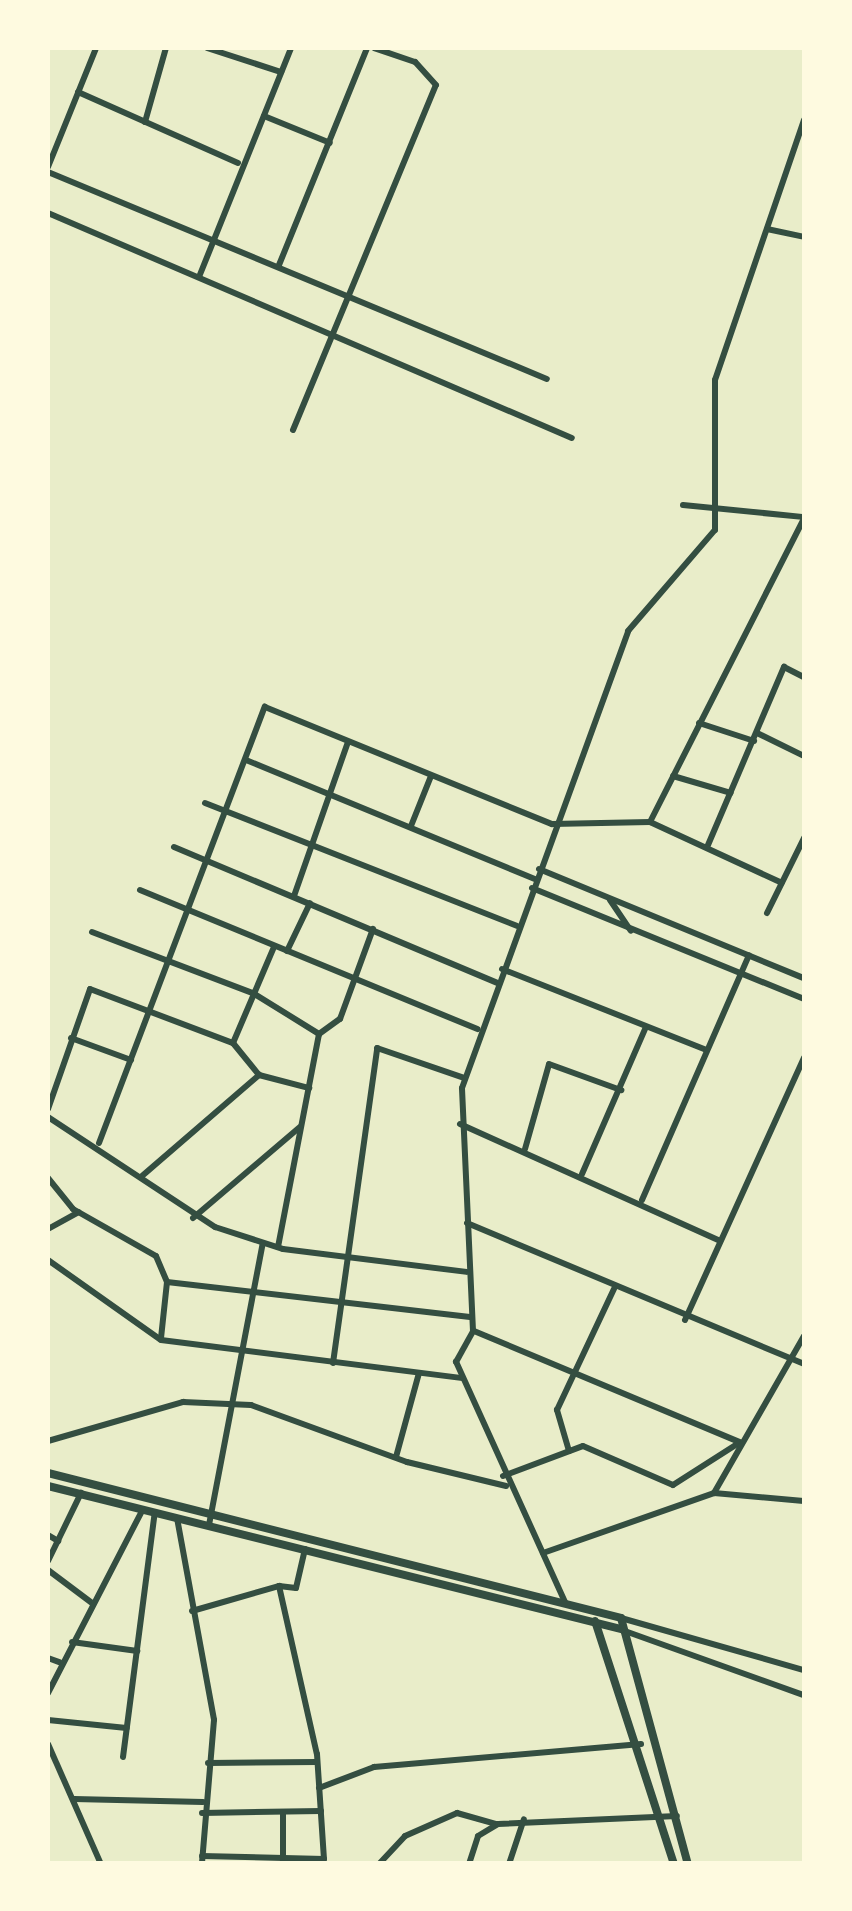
<!DOCTYPE html>
<html>
<head>
<meta charset="utf-8">
<style>
	body { margin:0 }
	#map { position:relative; width:852px; height:1911px; overflow:hidden; background:#e9edc9; font-family:Rubik,sans-serif }
	div>[style] { position:absolute }
	[style*='--x'] { left:calc(var(--x)*1px); top:calc(var(--y)*1px); width:calc(var(--w)*1px); rotate:calc(var(--a)*1deg) }
	.minor>* { height:6px; margin:-3px; padding:0 3px; transform-origin:3px; border-radius:3px; background:#344e41 }
	.tertiary>* { height:8px; margin:-4px; padding:0 4px; transform-origin:4px; border-radius:4px; background:#344e41 }
	span { translate:-50% -50%; white-space:nowrap; text-align:center; line-height:1.15; -webkit-text-stroke:9px #fefae0; paint-order:stroke }
	.frame { position:absolute; inset:0; border:50px solid #fefae0; pointer-events:none }
</style>
</head>
<body>
<div id="map">
	<div class="minor">
		<i style="--x:207;--y:48;--w:78;--a:18"></i>
		<i style="--x:78;--y:92;--w:175;--a:23.9"></i>
		<i style="--x:264;--y:116;--w:71;--a:22.2"></i>
		<i style="--x:145;--y:122;--w:77;--a:-74.2"></i>
		<i style="--x:48;--y:167;--w:128;--a:-68"></i>
		<i style="--x:48;--y:172;--w:540;--a:22.53"></i>
		<i style="--x:48;--y:213;--w:570;--a:23.24"></i>
		<i style="--x:767;--y:229;--w:38;--a:12"></i>
		<i style="--x:279;--y:265;--w:234;--a:-67.9"></i>
		<i style="--x:199;--y:277;--w:247;--a:-68.1"></i>
		<i style="--x:293;--y:430;--w:373;--a:-67.5"></i>
		<i style="--x:436;--y:85;--w:31;--a:-132"></i>
		<i style="--x:415;--y:62;--w:43;--a:-161.1"></i>
		<i style="--x:683;--y:505;--w:122;--a:5.7"></i>
		<i style="--x:699;--y:723;--w:58;--a:18.1"></i>
		<i style="--x:757;--y:733;--w:52;--a:26.1"></i>
		<i style="--x:246;--y:760;--w:313;--a:22.4"></i>
		<i style="--x:673;--y:776;--w:60;--a:16.3"></i>
		<i style="--x:205;--y:803;--w:335;--a:21.5"></i>
		<i style="--x:650;--y:822;--w:341;--a:-63.1"></i>
		<i style="--x:411;--y:826;--w:54;--a:-68.2"></i>
		<i style="--x:708;--y:845;--w:194;--a:-66.9"></i>
		<i style="--x:784;--y:667;--w:22;--a:27"></i>
		<i style="--x:174;--y:847;--w:350;--a:22.8"></i>
		<i style="--x:539;--y:869;--w:287;--a:22.4"></i>
		<i style="--x:532;--y:888;--w:294;--a:22.2"></i>
		<i style="--x:140;--y:890;--w:365;--a:22.4"></i>
		<i style="--x:294;--y:896;--w:163;--a:-70.7"></i>
		<i style="--x:610;--y:900;--w:37;--a:56"></i>
		<i style="--x:767;--y:913;--w:84;--a:-63.7"></i>
		<i style="--x:92;--y:932;--w:172;--a:20.8"></i>
		<i style="--x:253;--y:993;--w:78;--a:31.8"></i>
		<i style="--x:287;--y:951;--w:53;--a:-64.4"></i>
		<i style="--x:502;--y:969;--w:220;--a:21.6"></i>
		<i style="--x:71;--y:1038;--w:64;--a:20.1"></i>
		<i style="--x:233;--y:1043;--w:104;--a:-66.9"></i>
		<i style="--x:48;--y:1109;--w:127;--a:-70.7"></i>
		<i style="--x:90;--y:989;--w:153;--a:20.7"></i>
		<i style="--x:233;--y:1043;--w:41;--a:50.9"></i>
		<i style="--x:259;--y:1075;--w:52;--a:14.6"></i>
		<i style="--x:48;--y:1117;--w:200;--a:33.4"></i>
		<i style="--x:215;--y:1227;--w:71;--a:17.9"></i>
		<i style="--x:283;--y:1249;--w:185;--a:7.1"></i>
		<i style="--x:460;--y:1124;--w:283;--a:24.2"></i>
		<i style="--x:99;--y:1143;--w:467;--a:-69.2"></i>
		<i style="--x:265;--y:707;--w:310;--a:22.2"></i>
		<i style="--x:552;--y:824;--w:98;--a:-1.2"></i>
		<i style="--x:650;--y:822;--w:145;--a:24.8"></i>
		<i style="--x:525;--y:1149;--w:88;--a:-74.2"></i>
		<i style="--x:549;--y:1064;--w:77;--a:19.9"></i>
		<i style="--x:582;--y:1174;--w:158;--a:-66.5"></i>
		<i style="--x:142;--y:1176;--w:155;--a:-40.8"></i>
		<i style="--x:48;--y:1178;--w:40;--a:51"></i>
		<i style="--x:73;--y:1209;--w:95;--a:29.5"></i>
		<i style="--x:156;--y:1256;--w:28;--a:67"></i>
		<i style="--x:167;--y:1282;--w:56;--a:96.1"></i>
		<i style="--x:642;--y:1200;--w:267;--a:-66.4"></i>
		<i style="--x:193;--y:1218;--w:140;--a:-40.4"></i>
		<i style="--x:467;--y:1223;--w:365;--a:22.7"></i>
		<i style="--x:48;--y:1229;--w:35;--a:-29"></i>
		<i style="--x:278;--y:1247;--w:217;--a:-79.1"></i>
		<i style="--x:319;--y:1034;--w:26;--a:-36"></i>
		<i style="--x:340;--y:1019;--w:96;--a:-69.9"></i>
		<i style="--x:48;--y:1260;--w:138;--a:35.3"></i>
		<i style="--x:161;--y:1340;--w:304;--a:7.2"></i>
		<i style="--x:167;--y:1282;--w:305;--a:6.6"></i>
		<i style="--x:685;--y:1320;--w:288;--a:-65.6"></i>
		<i style="--x:474;--y:1331;--w:288;--a:22.7"></i>
		<i style="--x:333;--y:1363;--w:318;--a:-82"></i>
		<i style="--x:377;--y:1048;--w:92;--a:19"></i>
		<i style="--x:48;--y:1441;--w:141;--a:-16.1"></i>
		<i style="--x:183;--y:1402;--w:68;--a:2.5"></i>
		<i style="--x:251;--y:1405;--w:166;--a:20.1"></i>
		<i style="--x:407;--y:1462;--w:102;--a:13.6"></i>
		<i style="--x:569;--y:1451;--w:43;--a:-106.3"></i>
		<i style="--x:557;--y:1410;--w:134;--a:-64.8"></i>
		<i style="--x:396;--y:1457;--w:87;--a:-74.7"></i>
		<i style="--x:503;--y:1476;--w:85;--a:-20.6"></i>
		<i style="--x:583;--y:1446;--w:98;--a:23.4"></i>
		<i style="--x:673;--y:1485;--w:78;--a:-32.5"></i>
		<i style="--x:714;--y:1493;--w:181;--a:-60.2"></i>
		<i style="--x:177;--y:1518;--w:205;--a:79.6"></i>
		<i style="--x:214;--y:1720;--w:144;--a:94.8"></i>
		<i style="--x:209;--y:1525;--w:287;--a:-79.2"></i>
		<i style="--x:48;--y:1535;--w:12;--a:31"></i>
		<i style="--x:543;--y:1553;--w:181;--a:-19.3"></i>
		<i style="--x:714;--y:1493;--w:90;--a:5.1"></i>
		<i style="--x:48;--y:1561;--w:76;--a:-64.1"></i>
		<i style="--x:48;--y:1570;--w:55;--a:36.9"></i>
		<i style="--x:279;--y:1586;--w:17;--a:7"></i>
		<i style="--x:296;--y:1588;--w:40;--a:-77"></i>
		<i style="--x:565;--y:1602;--w:264;--a:-114.4"></i>
		<i style="--x:456;--y:1362;--w:35;--a:-61"></i>
		<i style="--x:473;--y:1331;--w:243;--a:-92.6"></i>
		<i style="--x:462;--y:1088;--w:486;--a:-70"></i>
		<i style="--x:628;--y:631;--w:133;--a:-49.3"></i>
		<i style="--x:715;--y:530;--w:150;--a:-90"></i>
		<i style="--x:715;--y:380;--w:275;--a:-71.1"></i>
		<i style="--x:192;--y:1611;--w:91;--a:-16"></i>
		<i style="--x:279;--y:1586;--w:172;--a:77.3"></i>
		<i style="--x:317;--y:1754;--w:105;--a:86.2"></i>
		<i style="--x:324;--y:1859;--w:122;--a:-178.6"></i>
		<i style="--x:621;--y:1618;--w:190;--a:15.9"></i>
		<i style="--x:622;--y:1630;--w:193;--a:19.7"></i>
		<i style="--x:72;--y:1642;--w:66;--a:7.9"></i>
		<i style="--x:48;--y:1658;--w:12;--a:20"></i>
		<i style="--x:48;--y:1693;--w:207;--a:-62.7"></i>
		<i style="--x:48;--y:1720;--w:79;--a:5.8"></i>
		<i style="--x:48;--y:1744;--w:131;--a:66.2"></i>
		<i style="--x:123;--y:1757;--w:247;--a:-82.6"></i>
		<i style="--x:208;--y:1763;--w:109;--a:-0.5"></i>
		<i style="--x:319;--y:1788;--w:59;--a:-20.9"></i>
		<i style="--x:374;--y:1767;--w:268;--a:-4.9"></i>
		<i style="--x:74;--y:1799;--w:129;--a:1.3"></i>
		<i style="--x:202;--y:1813;--w:119;--a:-1"></i>
		<i style="--x:283;--y:1864;--w:52;--a:-90"></i>
		<i style="--x:379;--y:1864;--w:38;--a:-47"></i>
		<i style="--x:405;--y:1836;--w:57;--a:-23.9"></i>
		<i style="--x:457;--y:1813;--w:41;--a:15.8"></i>
		<i style="--x:469;--y:1864;--w:29;--a:-72"></i>
		<i style="--x:478;--y:1836;--w:23;--a:-31"></i>
		<i style="--x:498;--y:1824;--w:179;--a:-2.6"></i>
		<i style="--x:509;--y:1864;--w:47;--a:-71.6"></i>
	</div>
	<div class="tertiary">
		<i style="--x:48;--y:1473;--w:591;--a:14.2"></i>
		<i style="--x:621;--y:1618;--w:255;--a:74.8"></i>
		<i style="--x:48;--y:1486;--w:591;--a:14.01"></i>
		<i style="--x:595;--y:1621;--w:256;--a:72"></i>
	</div>
	<div class="frame"></div>
</div>
</body>
</html>
